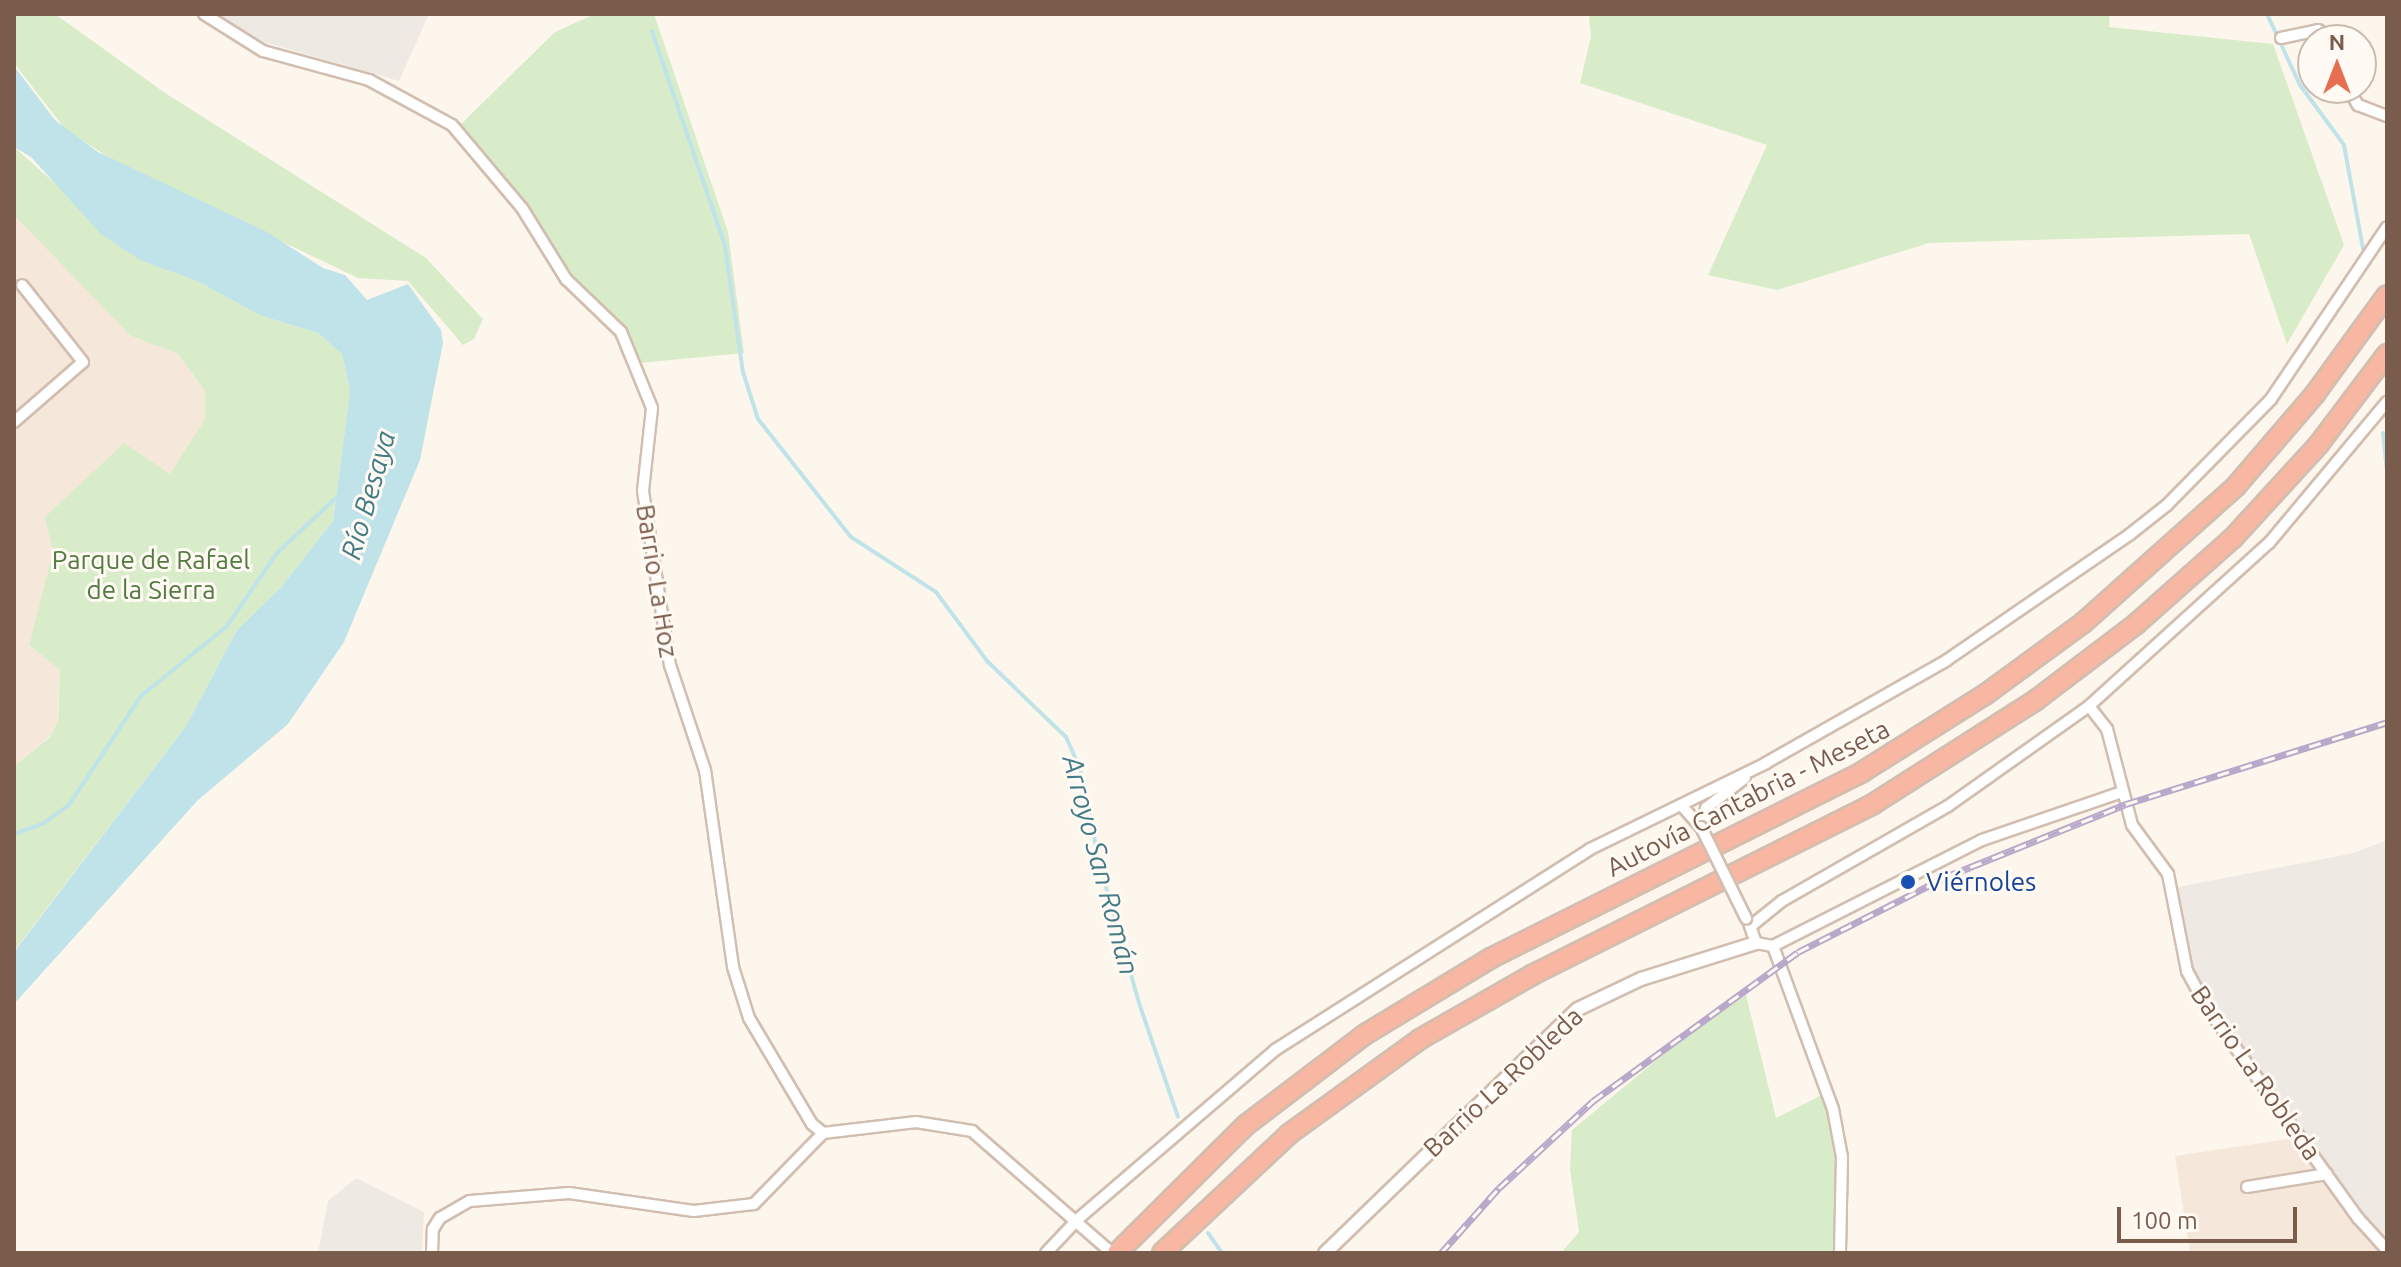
<!DOCTYPE html>
<html>
<head>
<meta charset="utf-8">
<style>
	body { margin:0 }
	#map { position:relative; width:2401px; height:1267px; overflow:hidden; background:#fdf6ec; font-family:Ubuntu,sans-serif }
	div>[style] { position:absolute }
	[style*='--x'] { left:calc(var(--x)*1px); top:calc(var(--y)*1px); width:calc(var(--w)*1px); rotate:calc(var(--a)*1deg) }
	.residential>* { inset:0; background:#f5e8da }
	.industrial>* { inset:0; background:#efe9e4 }
	.green>* { inset:0; background:#d8ecc9 }
	.water>* { inset:0; background:#bfe3e8 }
	.stream>* { height:4px; margin:-2px; padding:0 2px; transform-origin:2px; border-radius:2px; background:#bfe3e8 }
	.roads { filter:drop-shadow(2px 0 #d1beb0) drop-shadow(-2px 0 #d1beb0) drop-shadow(0 2px #d1beb0) drop-shadow(0 -2px #d1beb0) }
	.minor>* { height:10px; margin:-5px; padding:0 5px; transform-origin:5px; border-radius:5px; background:#fff }
	.tertiary>* { height:12px; margin:-6px; padding:0 6px; transform-origin:6px; border-radius:6px; background:#fff }
	.motorway>* { height:18px; margin:-9px; padding:0 9px; transform-origin:9px; border-radius:9px; background:#f7b7a3 }
	.rail>* { height:7px; margin-top:-3.5px; transform-origin:0; background:repeating-linear-gradient(90deg,#fffaf3 0 12px,#b9a8c9 0 24px); box-sizing:border-box; border-block:2px solid #b9a8c9 }
	.bridges { filter:drop-shadow(2px 0 #d1beb0) drop-shadow(-2px 0 #d1beb0) drop-shadow(0 2px #d1beb0) drop-shadow(0 -2px #d1beb0) }
	.minor-bridge>* { height:10px; margin:-5px; padding:0 5px; transform-origin:5px; border-radius:5px; background:#fff }
	.dots>* { width:22px; height:22px; translate:-50% -50%; box-sizing:border-box; border:4px solid #fffaf3; border-radius:50% }
	span { translate:-50% -50%; white-space:nowrap; text-align:center; line-height:1.15; -webkit-text-stroke:6px #fffaf3; paint-order:stroke }
	.park-label { font-size:26px; color:#537a41 }
	.street-label { font-size:26px; color:#7a5c4d }
	.transit-label { font-size:26px; color:#164399 }
	.left { translate:0 -50%; text-align:left }
	.water-label { font-size:28px; color:#437c86; font-style:italic }
	.frame { position:absolute; inset:0; border:16px solid #7a5c4d; pointer-events:none }
	.north { position:absolute; left:2297px; top:24px; width:80px; height:80px; box-sizing:border-box; background:#fffaf3; border:2px solid #cabbb1; border-radius:50%; rotate:0deg; font-size:22px; font-weight:700; line-height:32px; text-align:center; color:#7a5c4d }
	.north::after { content:''; display:block; margin:auto; width:28px; height:36px; background:#e76f51; clip-path:polygon(50% 0,100% 100%,50% 72%,0 100%) }
	.scale { position:absolute; left:2117px; top:1207px; width:180px; height:36px; box-sizing:border-box; border:4px solid #7a5c4d; border-top:0; padding-left:10px; font-size:24px; line-height:28px; white-space:nowrap; color:#7a5c4d; -webkit-text-stroke:6px #fffaf3; paint-order:stroke }
</style>
</head>
<body>
<div id="map">
	<div class="residential">
		<i style="clip-path:polygon(14px 189px,131px 336px,178px 354px,205px 391px,205px 419px,170px 475px,51px 538px,53px 551px,29px 645px,60px 670px,57px 730px,14px 766px)"></i>
		<i style="clip-path:polygon(2307px 1136px,2387px 1253px,2190px 1253px,2175px 1156px)"></i>
	</div>
	<div class="industrial">
		<i style="clip-path:polygon(217px 14px,429px 14px,399px 81px,253px 39px)"></i>
		<i style="clip-path:polygon(2387px 840px,2387px 1244px,2255px 1074px,2191px 969px,2173px 888px,2354px 853px)"></i>
		<i style="clip-path:polygon(356px 1178px,424px 1212px,422px 1253px,318px 1253px,328px 1201px)"></i>
	</div>
	<div class="green">
		<i style="clip-path:polygon(14px 14px,55px 14px,165px 93px,426px 258px,483px 319px,474px 339px,463px 345px,408px 281px,358px 278px,116px 162px,65px 129px,14px 63px)"></i>
		<i style="clip-path:polygon(595px 14px,654px 14px,728px 232px,744px 353px,639px 363px,622px 324px,575px 284px,522px 199px,460px 125px,555px 32px)"></i>
		<i style="clip-path:polygon(1589px 14px,2110px 14px,2109px 27px,2273px 44px,2344px 245px,2287px 344px,2249px 234px,1929px 243px,1777px 290px,1708px 275px,1767px 145px,1580px 83px,1591px 37px)"></i>
		<i style="clip-path:polygon(14px 147px,140px 259px,197px 281px,259px 315px,318px 333px,342px 354px,350px 391px,333px 521px,282px 586px,237px 630px,186px 726px,14px 951px,14px 766px,50px 737px,58px 721px,60px 670px,29px 645px,53px 551px,45px 517px,124px 443px,170px 474px,205px 419px,205px 391px,178px 354px,131px 336px,14px 215px)"></i>
		<i style="clip-path:polygon(1746px 995px,1776px 1118px,1822px 1095px,1842px 1157px,1844px 1253px,1561px 1253px,1579px 1232px,1570px 1169px,1572px 1130px,1681px 1040px)"></i>
	</div>
	<div class="water">
		<i style="clip-path:polygon(14px 66px,55px 120px,98px 152px,267px 232px,323px 268px,345px 275px,367px 300px,408px 284px,441px 330px,443px 343px,420px 460px,344px 642px,288px 724px,197px 801px,14px 1004px,14px 952px,186px 726px,237px 630px,282px 586px,333px 521px,350px 391px,342px 354px,318px 333px,259px 315px,197px 281px,140px 260px,101px 234px,31px 157px,14px 147px)"></i>
	</div>
	<div class="stream">
		<i style="--x:2267;--y:14;--w:78;--a:65.1"></i>
		<i style="--x:2300;--y:85;--w:74;--a:53.7"></i>
		<i style="--x:2344;--y:145;--w:106;--a:79.6"></i>
		<i style="--x:652;--y:31;--w:227;--a:71.2"></i>
		<i style="--x:725;--y:246;--w:127;--a:81.9"></i>
		<i style="--x:743;--y:372;--w:49;--a:72.3"></i>
		<i style="--x:758;--y:419;--w:150;--a:51.8"></i>
		<i style="--x:851;--y:537;--w:101;--a:32.9"></i>
		<i style="--x:936;--y:592;--w:86;--a:53.5"></i>
		<i style="--x:987;--y:661;--w:110;--a:43.9"></i>
		<i style="--x:1066;--y:737;--w:35;--a:66"></i>
		<i style="--x:1080;--y:769;--w:99;--a:78.3"></i>
		<i style="--x:1100;--y:866;--w:142;--a:74.1"></i>
		<i style="--x:1139;--y:1003;--w:120;--a:71.1"></i>
		<i style="--x:2383;--y:433;--w:36;--a:84"></i>
		<i style="--x:14;--y:834;--w:32;--a:-20"></i>
		<i style="--x:44;--y:823;--w:31;--a:-36"></i>
		<i style="--x:69;--y:805;--w:131;--a:-56.6"></i>
		<i style="--x:141;--y:696;--w:111;--a:-39.1"></i>
		<i style="--x:227;--y:626;--w:88;--a:-55.6"></i>
		<i style="--x:277;--y:553;--w:83;--a:-43.1"></i>
		<i style="--x:1208;--y:1233;--w:24;--a:55"></i>
	</div>
	<div class="roads">
		<div class="minor">
			<i style="--x:204;--y:14;--w:70;--a:32.1"></i>
			<i style="--x:263;--y:51;--w:110;--a:15.3"></i>
			<i style="--x:369;--y:80;--w:94;--a:28.5"></i>
			<i style="--x:452;--y:125;--w:109;--a:49.9"></i>
			<i style="--x:522;--y:208;--w:84;--a:58.2"></i>
			<i style="--x:566;--y:279;--w:76;--a:43.9"></i>
			<i style="--x:621;--y:332;--w:82;--a:67.8"></i>
			<i style="--x:652;--y:408;--w:83;--a:96.2"></i>
			<i style="--x:643;--y:491;--w:176;--a:81.2"></i>
			<i style="--x:670;--y:665;--w:111;--a:71.6"></i>
			<i style="--x:705;--y:770;--w:199;--a:81.9"></i>
			<i style="--x:733;--y:967;--w:53;--a:72.6"></i>
			<i style="--x:749;--y:1018;--w:123;--a:59.3"></i>
			<i style="--x:812;--y:1124;--w:14;--a:39"></i>
			<i style="--x:823;--y:1133;--w:94;--a:-6.7"></i>
			<i style="--x:916;--y:1122;--w:57;--a:9.1"></i>
			<i style="--x:972;--y:1131;--w:186;--a:41.1"></i>
			<i style="--x:2281;--y:38;--w:38;--a:-12"></i>
			<i style="--x:2318;--y:30;--w:18;--a:34"></i>
			<i style="--x:2348;--y:88;--w:20;--a:60"></i>
			<i style="--x:2358;--y:105;--w:31;--a:21"></i>
			<i style="--x:14;--y:422;--w:91;--a:-41"></i>
			<i style="--x:83;--y:362;--w:98;--a:-128.4"></i>
			<i style="--x:2089;--y:706;--w:29;--a:52"></i>
			<i style="--x:2107;--y:729;--w:99;--a:75.4"></i>
			<i style="--x:2132;--y:825;--w:61;--a:53.7"></i>
			<i style="--x:2168;--y:874;--w:99;--a:78.9"></i>
			<i style="--x:2187;--y:971;--w:42;--a:61.6"></i>
			<i style="--x:2207;--y:1008;--w:259;--a:54.3"></i>
			<i style="--x:2358;--y:1218;--w:43;--a:47.8"></i>
			<i style="--x:1681;--y:805;--w:30;--a:48"></i>
			<i style="--x:1701;--y:827;--w:20;--a:-75"></i>
			<i style="--x:1706;--y:808;--w:49;--a:-37.6"></i>
			<i style="--x:1749;--y:923;--w:21;--a:71"></i>
			<i style="--x:1756;--y:943;--w:17;--a:10"></i>
			<i style="--x:1773;--y:946;--w:234;--a:-26.9"></i>
			<i style="--x:1982;--y:840;--w:148;--a:-18.9"></i>
			<i style="--x:1751;--y:926;--w:40;--a:-39"></i>
			<i style="--x:1782;--y:901;--w:191;--a:-29.8"></i>
			<i style="--x:1948;--y:806;--w:173;--a:-35.3"></i>
			<i style="--x:2089;--y:706;--w:243;--a:-42.2"></i>
			<i style="--x:2269;--y:543;--w:184;--a:-50.1"></i>
			<i style="--x:1773;--y:946;--w:174;--a:69.8"></i>
			<i style="--x:1833;--y:1109;--w:49;--a:79.4"></i>
			<i style="--x:1842;--y:1157;--w:96;--a:91.2"></i>
			<i style="--x:2247;--y:1187;--w:81;--a:-9.2"></i>
			<i style="--x:432;--y:1253;--w:24;--a:-88"></i>
			<i style="--x:433;--y:1229;--w:13;--a:-58"></i>
			<i style="--x:440;--y:1218;--w:34;--a:-30"></i>
			<i style="--x:470;--y:1201;--w:99;--a:-4.6"></i>
			<i style="--x:569;--y:1193;--w:126;--a:8.2"></i>
			<i style="--x:694;--y:1211;--w:60;--a:-6.7"></i>
			<i style="--x:754;--y:1204;--w:99;--a:-45.8"></i>
			<i style="--x:1046;--y:1253;--w:47;--a:-46.7"></i>
			<i style="--x:1078;--y:1219;--w:260;--a:-40.6"></i>
			<i style="--x:1275;--y:1050;--w:374;--a:-32.5"></i>
			<i style="--x:1590;--y:849;--w:196;--a:-26"></i>
			<i style="--x:1766;--y:763;--w:208;--a:-29.6"></i>
			<i style="--x:1947;--y:660;--w:221;--a:-34.5"></i>
			<i style="--x:2129;--y:535;--w:48;--a:-38.3"></i>
			<i style="--x:2167;--y:505;--w:148;--a:-45.5"></i>
			<i style="--x:2271;--y:399;--w:207;--a:-56"></i>
		</div>
		<div class="tertiary">
			<i style="--x:1325;--y:1253;--w:351;--a:-44"></i>
			<i style="--x:1578;--y:1009;--w:70;--a:-25.5"></i>
			<i style="--x:1641;--y:979;--w:121;--a:-17.4"></i>
		</div>
		<div class="motorway">
			<i style="--x:1117;--y:1253;--w:182;--a:-44.8"></i>
			<i style="--x:1246;--y:1125;--w:148;--a:-37.3"></i>
			<i style="--x:1364;--y:1035;--w:149;--a:-31.2"></i>
			<i style="--x:1491;--y:958;--w:415;--a:-26.6"></i>
			<i style="--x:1862;--y:772;--w:146;--a:-32.2"></i>
			<i style="--x:1986;--y:694;--w:120;--a:-36.2"></i>
			<i style="--x:2083;--y:623;--w:205;--a:-41.8"></i>
			<i style="--x:2236;--y:486;--w:121;--a:-49.3"></i>
			<i style="--x:2315;--y:394;--w:122;--a:-54"></i>
			<i style="--x:1162;--y:1253;--w:174;--a:-43.1"></i>
			<i style="--x:1289;--y:1134;--w:162;--a:-35.9"></i>
			<i style="--x:1420;--y:1039;--w:129;--a:-29.7"></i>
			<i style="--x:1532;--y:975;--w:381;--a:-26.6"></i>
			<i style="--x:1873;--y:804;--w:193;--a:-32.5"></i>
			<i style="--x:2036;--y:700;--w:126;--a:-37.2"></i>
			<i style="--x:2136;--y:624;--w:130;--a:-41.6"></i>
			<i style="--x:2233;--y:538;--w:127;--a:-47.5"></i>
			<i style="--x:2319;--y:444;--w:113;--a:-52.9"></i>
		</div>
	</div>
	<div class="rail">
		<i style="--x:1441;--y:1253;--w:87;--a:-48.3"></i>
		<i style="--x:1499;--y:1188;--w:128;--a:-42.8"></i>
		<i style="--x:1593;--y:1101;--w:253;--a:-36"></i>
		<i style="--x:1798;--y:952;--w:168;--a:-26.9"></i>
		<i style="--x:1948;--y:876;--w:192;--a:-22"></i>
		<i style="--x:2126;--y:804;--w:274;--a:-17.4"></i>
	</div>
	<div class="bridges">
		<div class="minor-bridge">
			<i style="--x:1701;--y:827;--w:102;--a:63.7"></i>
		</div>
	</div>
	<div class="dots">
		<i style="left:1908px;top:882px;background:#1a4fb4"></i>
	</div>
	<div class="park-label">
		<span style="left:151px;top:575px">Parque de Rafael<br>de la Sierra</span>
	</div>
	<div class="street-label">
		<span style="left:657px;top:581px;rotate:81deg">Barrio La Hoz</span>
		<span style="left:1748px;top:798px;rotate:-27deg">Autovía Cantabria - Meseta</span>
		<span style="left:2256px;top:1073px;rotate:55deg">Barrio La Robleda</span>
		<span style="left:1503px;top:1082px;rotate:-43deg">Barrio La Robleda</span>
	</div>
	<div class="transit-label">
		<span class="left" style="left:1926px;top:882px">Viérnoles</span>
	</div>
	<div class="water-label">
		<span style="left:368px;top:495px;rotate:-74deg">Río Besaya</span>
		<span style="left:1101px;top:865px;rotate:75deg">Arroyo San Román</span>
	</div>
	<div class="frame"></div>
	<div class="north">N</div>
	<div class="scale">100 m</div>
</div>
</body>
</html>
